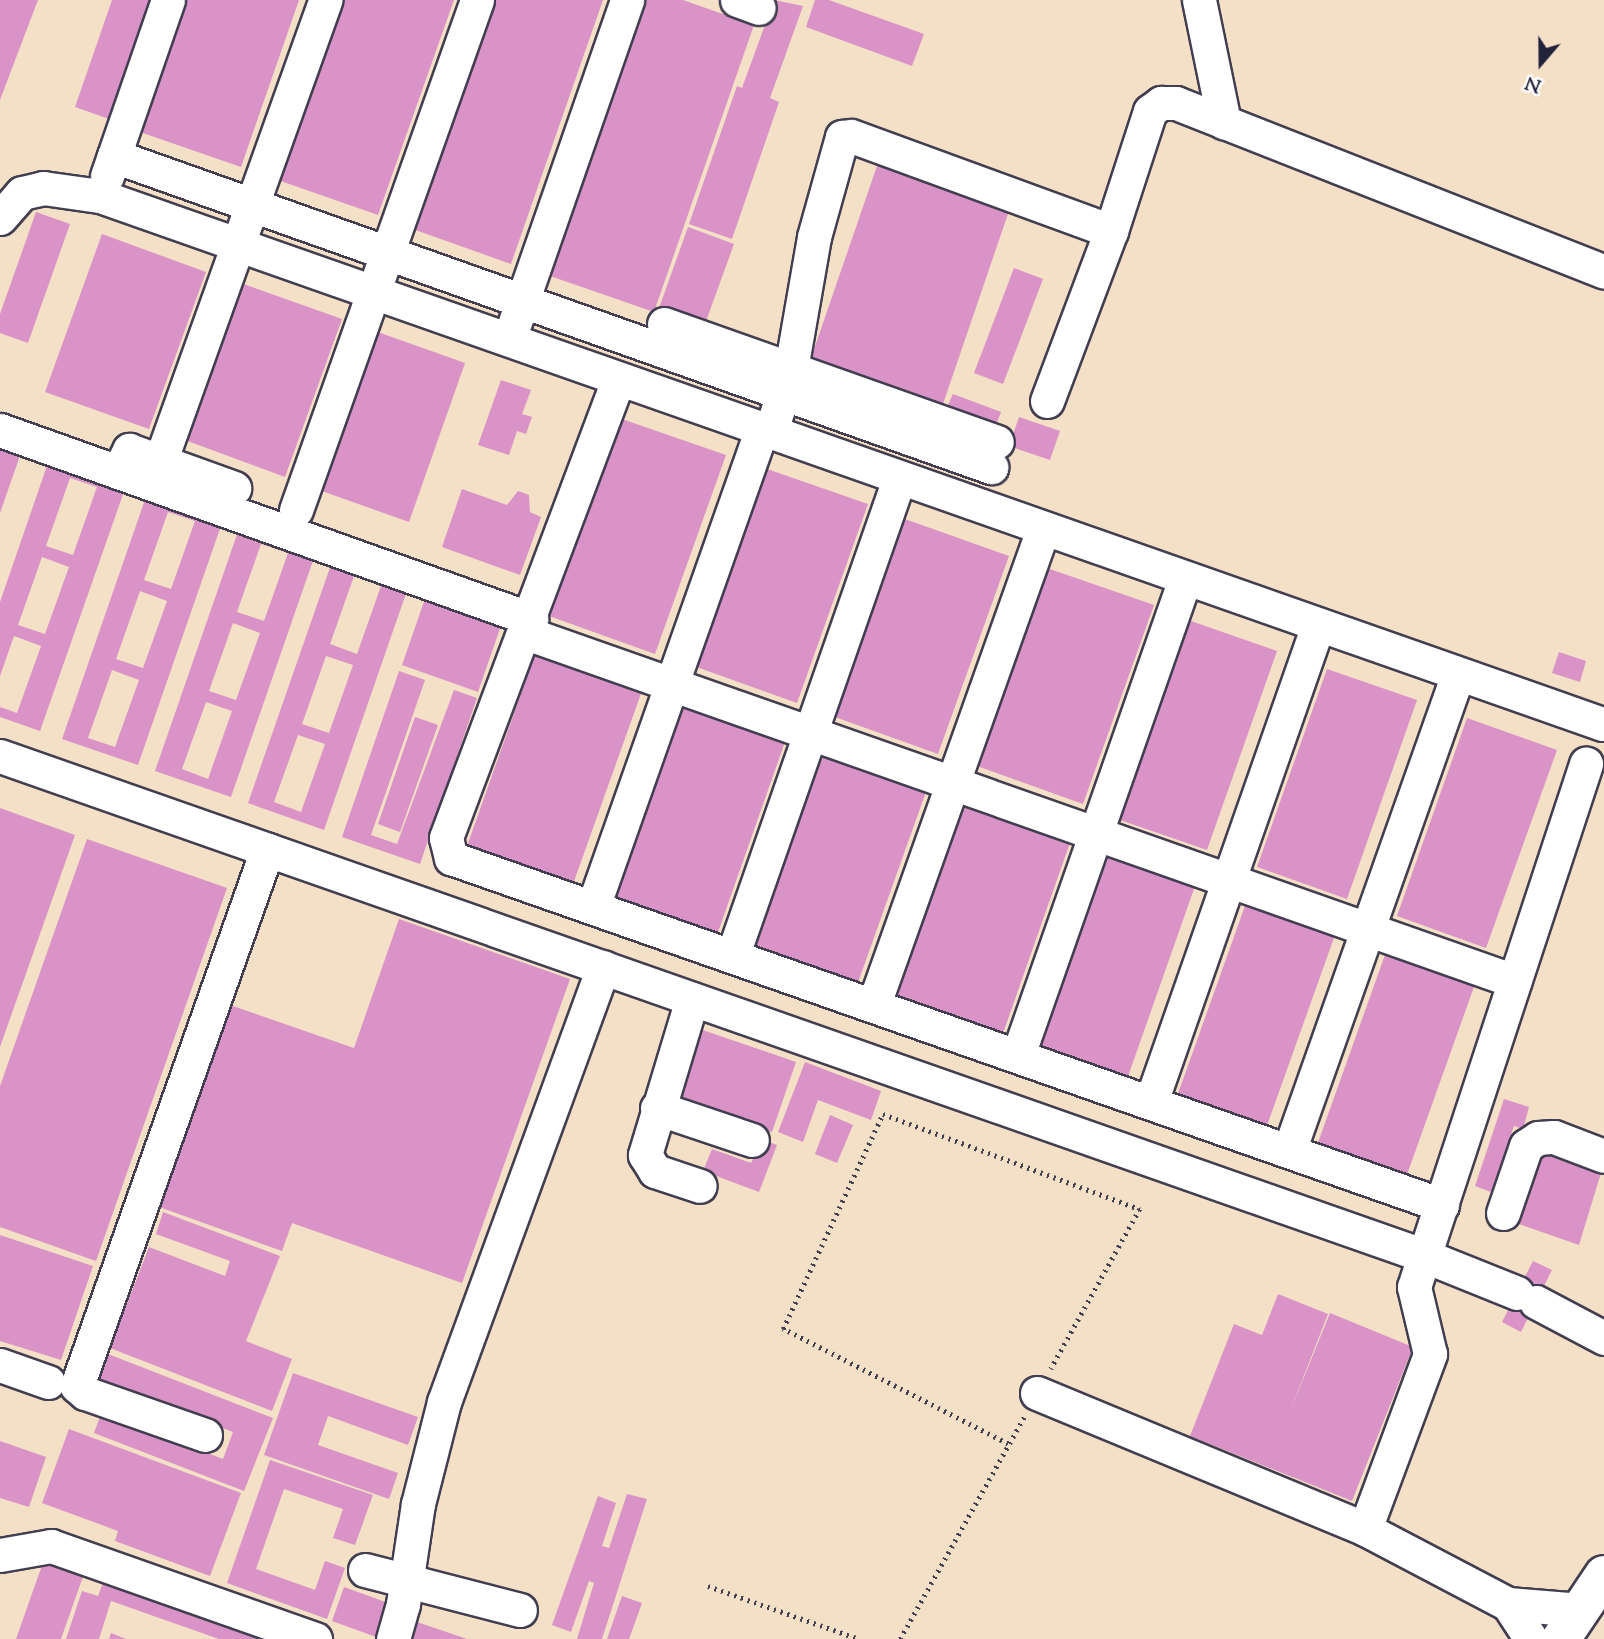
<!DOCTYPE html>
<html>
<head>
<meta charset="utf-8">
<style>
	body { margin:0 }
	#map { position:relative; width:1604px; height:1639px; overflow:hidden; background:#f4e0c6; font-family:"Sorts Mill Goudy",serif }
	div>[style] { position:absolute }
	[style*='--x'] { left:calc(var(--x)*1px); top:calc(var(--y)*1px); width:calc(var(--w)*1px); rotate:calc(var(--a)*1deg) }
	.building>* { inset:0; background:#d993c7 }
	.path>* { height:4.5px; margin-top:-2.25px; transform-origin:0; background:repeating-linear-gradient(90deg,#423e50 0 2px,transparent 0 7px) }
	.roads { filter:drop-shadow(2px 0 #423e50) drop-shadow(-2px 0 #423e50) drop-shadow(0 2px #423e50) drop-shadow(0 -2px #423e50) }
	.minor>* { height:33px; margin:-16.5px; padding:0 16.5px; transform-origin:16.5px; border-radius:16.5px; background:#fff }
	.highway>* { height:38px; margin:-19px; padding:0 19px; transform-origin:19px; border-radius:19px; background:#fff }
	span { translate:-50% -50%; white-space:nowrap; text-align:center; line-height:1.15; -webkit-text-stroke:5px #fff; paint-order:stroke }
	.north { position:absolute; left:1506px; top:28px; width:70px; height:70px; -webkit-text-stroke:5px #fff; paint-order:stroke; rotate:200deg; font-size:19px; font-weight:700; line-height:28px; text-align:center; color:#22223b }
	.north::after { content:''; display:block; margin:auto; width:24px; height:32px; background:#22223b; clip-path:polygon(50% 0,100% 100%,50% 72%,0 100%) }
</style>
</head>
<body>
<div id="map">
	<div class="building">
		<i style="clip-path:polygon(0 0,38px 0,0 100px)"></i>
		<i style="clip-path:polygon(112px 0,150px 0,109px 119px,75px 107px)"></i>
		<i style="clip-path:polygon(183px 0,299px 0,241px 167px,137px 131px)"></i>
		<i style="clip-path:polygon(337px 0,454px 0,378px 215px,275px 179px)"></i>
		<i style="clip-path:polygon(486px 0,603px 0,511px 264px,407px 227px)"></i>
		<i style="clip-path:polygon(646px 0,683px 0,754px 25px,654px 312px,550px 276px)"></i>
		<i style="clip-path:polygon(774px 0,803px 6px,770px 98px,779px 102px,732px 239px,689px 224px,737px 86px,742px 88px)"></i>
		<i style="clip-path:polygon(815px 0,829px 0,924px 34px,912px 66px,806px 27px)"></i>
		<i style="clip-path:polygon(878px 163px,1010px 208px,943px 404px,811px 358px)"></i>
		<i style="clip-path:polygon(36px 212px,70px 224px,28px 343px,0 333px,0 314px)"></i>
		<i style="clip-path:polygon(688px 227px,734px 244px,705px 324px,659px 308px)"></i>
		<i style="clip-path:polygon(102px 234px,206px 272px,149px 429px,45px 392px)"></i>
		<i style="clip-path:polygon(1014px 268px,1043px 279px,1003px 384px,974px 373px)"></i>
		<i style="clip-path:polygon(238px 282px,342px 319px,285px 477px,182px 439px)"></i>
		<i style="clip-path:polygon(375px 331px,465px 363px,409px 522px,319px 490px)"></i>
		<i style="clip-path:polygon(501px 380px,531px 390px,522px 414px,532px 417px,526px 434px,517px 431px,509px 455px,478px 445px)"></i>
		<i style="clip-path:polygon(953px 394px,1001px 412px,996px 425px,947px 407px)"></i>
		<i style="clip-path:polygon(1019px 417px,1060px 431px,1050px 460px,1009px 446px)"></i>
		<i style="clip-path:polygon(619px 418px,726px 455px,655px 654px,549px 616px)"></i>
		<i style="clip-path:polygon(0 439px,23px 447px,0 513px)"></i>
		<i style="clip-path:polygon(evenodd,50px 457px,127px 483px,40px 731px,0 717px,0 707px,17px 713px,41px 646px,14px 636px,0 676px,0 602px,50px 457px,70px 478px,97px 487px,73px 555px,46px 546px,70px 478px,50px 457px,42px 557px,69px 567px,45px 634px,18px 625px,42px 557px)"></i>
		<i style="clip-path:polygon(761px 467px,868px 504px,797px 703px,691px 665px)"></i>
		<i style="clip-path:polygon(462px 489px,507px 505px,518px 491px,529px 495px,530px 512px,541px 517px,520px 575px,442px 547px)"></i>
		<i style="clip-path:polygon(evenodd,148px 491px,224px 517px,138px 765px,62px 739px,148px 491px,168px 512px,195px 521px,171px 589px,144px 580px,168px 512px,148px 491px,140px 591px,167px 601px,143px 668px,116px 659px,140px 591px,148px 491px,112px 670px,139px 680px,115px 747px,88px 738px,112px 670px)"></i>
		<i style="clip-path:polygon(902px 518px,1009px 556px,938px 754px,832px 716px)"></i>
		<i style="clip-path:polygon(evenodd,241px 523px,317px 549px,231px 797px,155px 771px,241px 523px,261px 544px,288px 553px,264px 621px,237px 612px,261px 544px,241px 523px,233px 623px,260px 633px,236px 700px,209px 691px,233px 623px,241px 523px,206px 702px,232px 711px,208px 779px,182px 769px,206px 702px)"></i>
		<i style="clip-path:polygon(evenodd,334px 556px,410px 582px,324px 830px,248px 803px,334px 556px,354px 576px,381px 586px,357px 654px,330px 644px,354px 576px,334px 556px,326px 656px,353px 665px,329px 733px,302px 724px,326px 656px,334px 556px,298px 735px,325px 744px,301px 812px,274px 802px,298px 735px)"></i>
		<i style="clip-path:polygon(1047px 568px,1154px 605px,1083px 804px,977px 766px)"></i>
		<i style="clip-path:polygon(428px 590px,504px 617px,478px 692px,402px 665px)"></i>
		<i style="clip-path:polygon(1188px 620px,1277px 651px,1207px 850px,1117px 819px)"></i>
		<i style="clip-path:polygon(536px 651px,643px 688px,572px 887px,466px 849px)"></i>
		<i style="clip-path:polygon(1559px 652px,1586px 661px,1580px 682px,1552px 673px)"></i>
		<i style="clip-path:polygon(1327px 669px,1417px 700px,1347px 899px,1257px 867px)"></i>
		<i style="clip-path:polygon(399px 671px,425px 680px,371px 835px,397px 844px,454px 690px,477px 698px,420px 864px,342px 837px)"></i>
		<i style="clip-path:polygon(679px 701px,786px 739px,716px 938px,609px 899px)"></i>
		<i style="clip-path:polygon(415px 717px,438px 725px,400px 832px,378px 824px)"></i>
		<i style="clip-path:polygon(1467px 718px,1557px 750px,1486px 948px,1397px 916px)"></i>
		<i style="clip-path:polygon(820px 751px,927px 789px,856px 988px,749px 950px)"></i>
		<i style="clip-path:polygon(965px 802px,1071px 840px,1001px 1039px,895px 1001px)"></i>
		<i style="clip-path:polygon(0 808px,75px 835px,0 1047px)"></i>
		<i style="clip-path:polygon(87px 839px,227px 888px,96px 1261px,0 1227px,0 1086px)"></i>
		<i style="clip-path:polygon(1106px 854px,1195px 886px,1125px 1085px,1035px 1053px)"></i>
		<i style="clip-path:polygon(1246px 903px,1335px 935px,1264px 1134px,1175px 1102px)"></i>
		<i style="clip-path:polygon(399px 919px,570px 979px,462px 1283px,292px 1223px,282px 1251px,159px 1207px,230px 1005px,354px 1048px)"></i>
		<i style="clip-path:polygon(1386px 952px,1475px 984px,1404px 1183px,1315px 1151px)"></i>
		<i style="clip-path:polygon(694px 1027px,796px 1062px,772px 1132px,669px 1098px)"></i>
		<i style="clip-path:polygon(805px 1062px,881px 1091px,871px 1120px,818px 1100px,803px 1142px,778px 1132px)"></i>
		<i style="clip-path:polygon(1504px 1099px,1529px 1107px,1523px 1129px,1514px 1126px,1491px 1192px,1475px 1186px)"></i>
		<i style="clip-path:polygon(830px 1115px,853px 1125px,837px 1163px,815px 1154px)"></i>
		<i style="clip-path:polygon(761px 1139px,777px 1145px,759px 1192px,703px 1171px,712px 1149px,751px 1163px)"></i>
		<i style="clip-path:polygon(1539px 1140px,1604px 1163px,1579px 1245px,1510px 1221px)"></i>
		<i style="clip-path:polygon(163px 1212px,280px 1256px,246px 1341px,292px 1359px,272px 1411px,110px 1348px,149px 1247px,225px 1276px,230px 1261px,156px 1234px)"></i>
		<i style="clip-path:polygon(0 1235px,93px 1266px,61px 1360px,0 1341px)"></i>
		<i style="clip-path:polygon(1533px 1261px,1552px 1270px,1521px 1332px,1502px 1322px)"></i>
		<i style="clip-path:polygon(1278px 1294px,1328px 1314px,1289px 1414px,1330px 1313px,1413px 1347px,1352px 1501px,1190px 1436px,1234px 1324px,1262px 1335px)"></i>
		<i style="clip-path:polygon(108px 1354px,273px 1418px,244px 1491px,94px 1433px,104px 1406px,132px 1424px,223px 1459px,233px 1432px,99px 1380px)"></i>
		<i style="clip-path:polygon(293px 1373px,418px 1417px,408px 1445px,328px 1416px,318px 1445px,398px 1473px,389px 1499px,264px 1455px)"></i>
		<i style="clip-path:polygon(69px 1429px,241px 1493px,210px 1576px,115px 1541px,118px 1531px,42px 1503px)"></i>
		<i style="clip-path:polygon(0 1441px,46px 1457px,29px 1507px,0 1498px)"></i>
		<i style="clip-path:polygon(270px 1460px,373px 1495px,355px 1545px,333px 1538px,343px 1509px,284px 1489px,256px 1569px,315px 1590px,325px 1561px,345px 1568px,327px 1619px,227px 1583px)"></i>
		<i style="clip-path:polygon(627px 1494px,647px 1499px,602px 1639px,577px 1639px,594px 1583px,589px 1581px,571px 1632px,552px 1625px,598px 1496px,616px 1503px,602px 1546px,609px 1548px)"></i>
		<i style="clip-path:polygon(46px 1554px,86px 1568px,61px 1639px,16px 1639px)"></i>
		<i style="clip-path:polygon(107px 1572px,284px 1639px,219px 1639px,111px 1601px,99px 1639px,66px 1639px,82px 1591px,98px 1596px)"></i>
		<i style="clip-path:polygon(344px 1587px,391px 1604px,379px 1638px,332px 1621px)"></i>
		<i style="clip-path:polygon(622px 1596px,642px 1603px,629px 1639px,607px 1639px)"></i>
		<i style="clip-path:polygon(417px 1622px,467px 1639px,411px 1639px)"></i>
		<i style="clip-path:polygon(111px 1633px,126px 1639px,109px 1639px)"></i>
	</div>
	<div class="path">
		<i style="--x:1008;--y:1444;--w:253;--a:-152.9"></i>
		<i style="--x:783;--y:1329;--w:237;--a:-65.1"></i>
		<i style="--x:883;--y:1114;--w:274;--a:20.3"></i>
		<i style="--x:1140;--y:1209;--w:183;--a:119.1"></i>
		<i style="--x:708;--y:1586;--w:160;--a:19.3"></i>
		<i style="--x:900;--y:1639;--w:254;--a:-60.8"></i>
	</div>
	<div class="roads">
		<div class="minor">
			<i style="--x:737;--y:0;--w:23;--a:20"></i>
			<i style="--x:1199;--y:0;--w:125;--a:78.4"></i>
			<i style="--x:114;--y:156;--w:931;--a:19.53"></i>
			<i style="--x:107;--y:176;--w:186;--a:-70.9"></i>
			<i style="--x:0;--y:218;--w:33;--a:-49"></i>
			<i style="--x:22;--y:193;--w:22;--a:-13"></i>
			<i style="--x:43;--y:188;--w:58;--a:8"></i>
			<i style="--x:100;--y:196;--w:1593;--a:19.36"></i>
			<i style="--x:515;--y:322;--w:341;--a:-70.8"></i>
			<i style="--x:664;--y:324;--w:353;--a:19.5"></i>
			<i style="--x:618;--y:380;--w:489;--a:110.6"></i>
			<i style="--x:446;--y:838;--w:21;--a:76"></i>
			<i style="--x:451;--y:858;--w:1050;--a:19.3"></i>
			<i style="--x:1047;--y:401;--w:182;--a:-69.4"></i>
			<i style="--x:1111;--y:231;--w:126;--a:-72"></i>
			<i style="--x:1150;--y:111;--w:14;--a:-36"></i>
			<i style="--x:1161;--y:103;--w:15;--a:0"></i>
			<i style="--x:1176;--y:103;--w:460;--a:21.5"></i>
			<i style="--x:776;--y:415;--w:48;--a:-71.9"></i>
			<i style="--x:791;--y:369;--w:134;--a:-80.1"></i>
			<i style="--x:814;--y:237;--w:104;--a:-74.4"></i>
			<i style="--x:842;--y:137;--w:9;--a:-6"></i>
			<i style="--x:851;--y:136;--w:277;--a:20.1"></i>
			<i style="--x:0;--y:430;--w:564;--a:19.59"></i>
			<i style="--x:160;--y:462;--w:491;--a:-70.3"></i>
			<i style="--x:118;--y:472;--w:25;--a:-63"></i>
			<i style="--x:129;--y:450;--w:112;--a:19.9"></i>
			<i style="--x:296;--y:510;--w:541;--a:-70.46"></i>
			<i style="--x:526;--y:633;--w:1048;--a:19.39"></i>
			<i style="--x:0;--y:756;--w:1510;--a:19.33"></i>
			<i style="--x:1425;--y:1256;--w:99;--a:21.9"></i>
			<i style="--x:594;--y:904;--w:502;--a:-70.55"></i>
			<i style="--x:733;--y:954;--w:503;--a:-70.74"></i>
			<i style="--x:692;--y:999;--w:163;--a:106.8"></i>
			<i style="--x:645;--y:1155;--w:19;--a:58"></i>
			<i style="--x:655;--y:1171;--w:47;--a:18.4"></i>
			<i style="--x:874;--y:1004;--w:504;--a:-70.41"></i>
			<i style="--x:1018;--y:1055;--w:504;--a:-70.67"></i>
			<i style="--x:1151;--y:1102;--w:505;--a:-70.7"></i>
			<i style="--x:657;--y:1108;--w:100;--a:18.6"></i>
			<i style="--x:1289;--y:1151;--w:506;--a:-70.49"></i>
			<i style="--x:1503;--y:1213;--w:71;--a:-71.1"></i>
			<i style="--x:1526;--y:1146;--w:14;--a:-34"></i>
			<i style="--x:1538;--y:1138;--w:16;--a:-4"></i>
			<i style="--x:1554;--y:1137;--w:53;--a:20.8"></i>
			<i style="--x:1536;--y:1302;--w:77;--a:27.9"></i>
			<i style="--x:0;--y:1365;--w:51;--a:19.5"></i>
			<i style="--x:1037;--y:1393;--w:355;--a:22.5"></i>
			<i style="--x:1365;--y:1529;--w:187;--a:-69.6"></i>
			<i style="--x:1430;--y:1354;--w:69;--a:-103.4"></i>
			<i style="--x:1414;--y:1287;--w:551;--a:-71.8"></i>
			<i style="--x:205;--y:1435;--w:127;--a:-160.7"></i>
			<i style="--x:85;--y:1393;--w:11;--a:-139"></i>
			<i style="--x:77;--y:1386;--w:569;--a:-70.48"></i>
			<i style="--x:1365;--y:1529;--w:161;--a:27.7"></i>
			<i style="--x:1508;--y:1604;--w:73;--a:4.7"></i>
			<i style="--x:0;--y:1555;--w:52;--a:-10"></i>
			<i style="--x:51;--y:1546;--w:280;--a:19.4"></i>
			<i style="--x:365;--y:1570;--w:160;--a:14.5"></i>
			<i style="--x:1508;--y:1604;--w:42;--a:56.7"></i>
			<i style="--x:393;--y:1639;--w:36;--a:-74"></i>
			<i style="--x:403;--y:1604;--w:101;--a:-81.5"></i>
			<i style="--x:418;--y:1504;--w:105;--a:-75.7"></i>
			<i style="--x:444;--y:1402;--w:463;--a:-69.9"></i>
		</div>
		<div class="highway">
			<i style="--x:1561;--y:1639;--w:77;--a:-56.1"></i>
		</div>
	</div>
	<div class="north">N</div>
</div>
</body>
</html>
